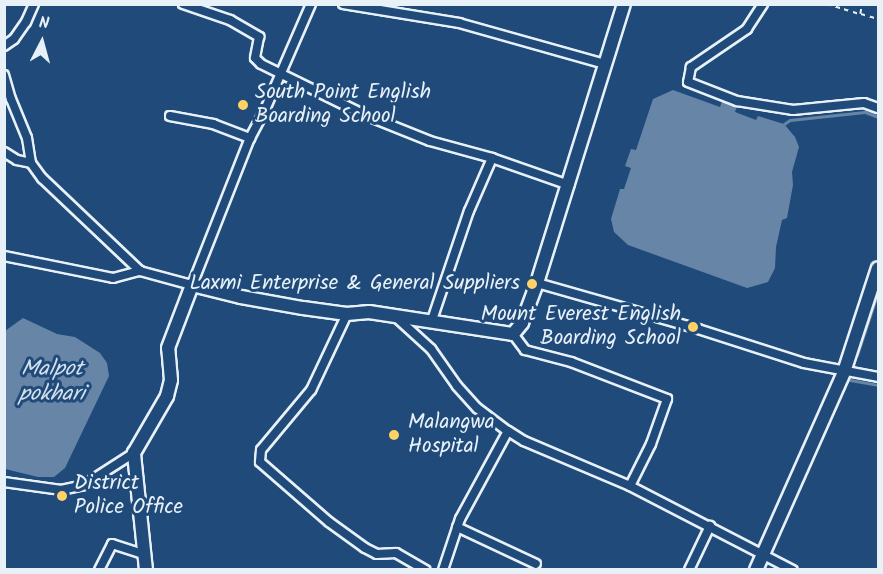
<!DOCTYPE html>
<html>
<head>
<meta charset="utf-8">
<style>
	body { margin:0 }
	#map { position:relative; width:883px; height:574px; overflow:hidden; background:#1f4a7a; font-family:Kalam,sans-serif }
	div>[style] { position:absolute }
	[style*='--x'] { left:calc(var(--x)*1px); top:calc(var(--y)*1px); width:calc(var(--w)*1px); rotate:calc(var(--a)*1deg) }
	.water>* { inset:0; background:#6685a7 }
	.stream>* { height:3px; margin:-1.5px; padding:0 1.5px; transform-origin:1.5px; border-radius:1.5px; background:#6685a7 }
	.path>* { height:1.5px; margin-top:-0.75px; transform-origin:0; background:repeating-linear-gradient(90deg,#e8f1f8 0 4.5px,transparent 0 9px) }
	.roads { filter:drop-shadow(2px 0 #e8f1f8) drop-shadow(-2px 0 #e8f1f8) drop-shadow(0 2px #e8f1f8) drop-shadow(0 -2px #e8f1f8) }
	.minor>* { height:8px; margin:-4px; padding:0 4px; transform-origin:4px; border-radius:4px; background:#1f4a7a }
	.primary>* { height:12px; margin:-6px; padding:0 6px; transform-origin:6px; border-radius:6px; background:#1f4a7a }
	.dots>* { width:16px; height:16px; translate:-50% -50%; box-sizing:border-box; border:3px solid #1f4a7a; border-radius:50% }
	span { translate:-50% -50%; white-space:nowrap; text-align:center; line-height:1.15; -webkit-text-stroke:6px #1f4a7a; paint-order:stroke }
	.poi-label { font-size:21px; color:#e8f1f8 }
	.left { translate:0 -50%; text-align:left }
	.right { translate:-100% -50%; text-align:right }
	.water-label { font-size:22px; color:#d4e1ec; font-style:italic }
	.frame { position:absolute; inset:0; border:6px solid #e8f1f8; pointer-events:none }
	.north { position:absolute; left:12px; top:12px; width:60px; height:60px; -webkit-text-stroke:4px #1f4a7a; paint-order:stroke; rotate:6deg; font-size:16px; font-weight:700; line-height:24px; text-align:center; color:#e8f1f8 }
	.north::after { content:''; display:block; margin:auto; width:21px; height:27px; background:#e8f1f8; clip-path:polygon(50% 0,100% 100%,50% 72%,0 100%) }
</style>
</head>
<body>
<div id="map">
	<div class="water">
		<i style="clip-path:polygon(673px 90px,720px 107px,722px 101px,737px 106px,735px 112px,756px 120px,758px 116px,784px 124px,795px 137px,799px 147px,792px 172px,793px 185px,787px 218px,782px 220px,776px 247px,775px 268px,768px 282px,747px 288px,628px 245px,614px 232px,611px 219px,620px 189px,624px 189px,631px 168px,625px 166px,631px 149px,636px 150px,653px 99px)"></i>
		<i style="clip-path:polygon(23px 318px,57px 334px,75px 337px,100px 353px,107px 363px,109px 376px,65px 468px,54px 477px,38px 477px,5px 469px,5px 331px)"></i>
	</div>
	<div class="stream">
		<i style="--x:784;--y:124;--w:7;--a:-34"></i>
		<i style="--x:790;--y:120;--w:75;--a:-6.1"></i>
		<i style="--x:865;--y:112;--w:14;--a:21"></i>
		<i style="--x:857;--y:355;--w:66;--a:-71.6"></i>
		<i style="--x:850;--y:380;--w:28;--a:10"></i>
	</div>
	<div class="path">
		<i style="--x:827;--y:4;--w:34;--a:17"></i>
		<i style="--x:860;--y:14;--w:10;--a:-79"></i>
		<i style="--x:861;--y:14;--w:18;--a:16"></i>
	</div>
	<div class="roads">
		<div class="minor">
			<i style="--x:183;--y:4;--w:50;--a:18.8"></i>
			<i style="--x:230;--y:20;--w:34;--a:30"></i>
			<i style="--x:259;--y:37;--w:21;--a:101"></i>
			<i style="--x:255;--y:58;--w:8;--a:45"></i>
			<i style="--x:261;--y:64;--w:116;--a:26.1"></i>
			<i style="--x:365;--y:115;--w:70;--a:21.8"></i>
			<i style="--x:430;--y:141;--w:64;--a:15.3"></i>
			<i style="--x:492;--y:158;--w:82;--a:19.3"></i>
			<i style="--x:343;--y:4;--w:118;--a:9.3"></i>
			<i style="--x:459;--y:23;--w:152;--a:15.7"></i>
			<i style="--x:763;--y:4;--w:30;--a:123"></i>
			<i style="--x:747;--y:29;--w:68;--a:145.8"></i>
			<i style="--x:691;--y:67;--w:15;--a:101"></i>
			<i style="--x:688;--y:82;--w:53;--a:21.2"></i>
			<i style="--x:737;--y:101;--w:57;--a:9.1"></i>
			<i style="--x:793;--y:110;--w:71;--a:-5.6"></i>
			<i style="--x:864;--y:103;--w:15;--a:20"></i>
			<i style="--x:4;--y:46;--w:12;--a:-35"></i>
			<i style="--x:14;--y:39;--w:21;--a:-55"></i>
			<i style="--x:26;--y:22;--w:20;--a:-66"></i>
			<i style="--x:4;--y:75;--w:25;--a:74"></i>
			<i style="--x:11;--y:99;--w:42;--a:67.7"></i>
			<i style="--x:27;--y:138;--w:25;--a:81"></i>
			<i style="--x:31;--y:163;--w:19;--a:54"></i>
			<i style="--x:42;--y:178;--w:135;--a:43.5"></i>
			<i style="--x:140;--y:271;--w:54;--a:15.1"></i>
			<i style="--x:192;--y:285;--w:158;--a:-68.5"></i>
			<i style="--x:250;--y:138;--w:30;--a:-62"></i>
			<i style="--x:264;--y:112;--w:118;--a:-66.5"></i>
			<i style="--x:170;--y:116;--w:44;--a:10.5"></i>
			<i style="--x:213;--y:124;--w:40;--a:21"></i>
			<i style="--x:4;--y:152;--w:15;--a:32"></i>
			<i style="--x:17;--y:160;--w:14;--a:12"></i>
			<i style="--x:4;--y:256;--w:111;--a:11.4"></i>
			<i style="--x:113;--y:278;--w:28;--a:-15"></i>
			<i style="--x:537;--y:283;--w:167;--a:15.9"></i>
			<i style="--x:698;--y:329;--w:111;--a:17.8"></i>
			<i style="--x:804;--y:363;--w:75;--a:10.7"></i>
			<i style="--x:347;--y:314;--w:84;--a:115.3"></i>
			<i style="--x:311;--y:390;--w:78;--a:129.8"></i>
			<i style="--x:261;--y:450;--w:12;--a:95"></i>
			<i style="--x:260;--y:462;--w:91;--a:41"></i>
			<i style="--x:329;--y:522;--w:44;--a:35.8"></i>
			<i style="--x:365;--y:548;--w:13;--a:27"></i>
			<i style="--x:377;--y:554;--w:19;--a:-3"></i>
			<i style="--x:396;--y:553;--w:34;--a:30"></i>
			<i style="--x:397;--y:318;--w:46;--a:42.4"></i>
			<i style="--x:431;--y:349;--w:45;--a:54.9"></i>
			<i style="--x:457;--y:386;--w:30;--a:48"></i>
			<i style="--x:477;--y:408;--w:39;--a:37"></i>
			<i style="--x:508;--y:431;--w:19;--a:32"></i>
			<i style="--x:524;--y:441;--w:115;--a:23"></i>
			<i style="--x:630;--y:486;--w:183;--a:27.3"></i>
			<i style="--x:432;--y:320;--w:115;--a:-71.3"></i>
			<i style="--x:469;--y:211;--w:58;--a:-66.5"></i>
			<i style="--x:513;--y:334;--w:20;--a:53"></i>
			<i style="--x:525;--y:350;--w:48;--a:14.6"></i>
			<i style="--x:571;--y:362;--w:103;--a:21.1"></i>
			<i style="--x:667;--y:399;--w:48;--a:109.6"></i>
			<i style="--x:651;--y:444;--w:47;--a:116.6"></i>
			<i style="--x:4;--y:482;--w:58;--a:8"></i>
			<i style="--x:61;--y:490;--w:24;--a:-12"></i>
			<i style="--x:84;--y:485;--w:59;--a:-32.6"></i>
			<i style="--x:457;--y:527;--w:87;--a:25.1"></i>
			<i style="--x:99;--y:570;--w:29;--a:-63"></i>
			<i style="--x:112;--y:544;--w:35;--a:18"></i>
			<i style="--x:443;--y:570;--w:54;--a:-71.6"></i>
			<i style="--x:460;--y:519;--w:100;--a:-61.4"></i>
			<i style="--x:689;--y:570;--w:49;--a:-64.5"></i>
		</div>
		<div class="primary">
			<i style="--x:146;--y:570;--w:118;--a:-95.9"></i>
			<i style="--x:134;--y:453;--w:66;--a:-59.9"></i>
			<i style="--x:167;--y:396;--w:16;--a:-76"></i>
			<i style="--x:171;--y:380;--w:32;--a:-95"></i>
			<i style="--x:168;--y:348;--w:67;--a:-69.1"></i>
			<i style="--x:192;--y:285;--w:50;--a:13.8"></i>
			<i style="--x:241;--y:297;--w:63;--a:10.1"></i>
			<i style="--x:303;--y:308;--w:44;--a:7.8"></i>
			<i style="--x:347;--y:314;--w:22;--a:-5"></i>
			<i style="--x:369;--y:312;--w:146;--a:8.7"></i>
			<i style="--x:513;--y:334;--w:14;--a:-51"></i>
			<i style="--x:522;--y:323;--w:43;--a:-69.4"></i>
			<i style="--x:537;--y:283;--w:292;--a:-72.7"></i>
			<i style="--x:756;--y:570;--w:217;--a:-66"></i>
			<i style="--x:844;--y:372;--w:109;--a:-71.9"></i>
		</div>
	</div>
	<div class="dots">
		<i style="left:243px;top:105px;background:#ffd166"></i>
		<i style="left:532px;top:284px;background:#ffd166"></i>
		<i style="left:693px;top:327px;background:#ffd166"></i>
		<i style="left:394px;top:435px;background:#ffd166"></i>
		<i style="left:62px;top:496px;background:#ffd166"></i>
	</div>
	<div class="poi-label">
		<span class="left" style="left:255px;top:105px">South Point English<br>Boarding School</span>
		<span class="right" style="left:520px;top:284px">Laxmi Enterprise &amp; General Suppliers</span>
		<span class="right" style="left:681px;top:327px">Mount Everest English<br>Boarding School</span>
		<span class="left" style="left:408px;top:435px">Malangwa<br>Hospital</span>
		<span class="left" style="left:74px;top:496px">District<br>Police Office</span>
	</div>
	<div class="water-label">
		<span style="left:52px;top:382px">Malpot<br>pokhari</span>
	</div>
	<div class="frame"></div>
	<div class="north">N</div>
</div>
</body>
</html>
